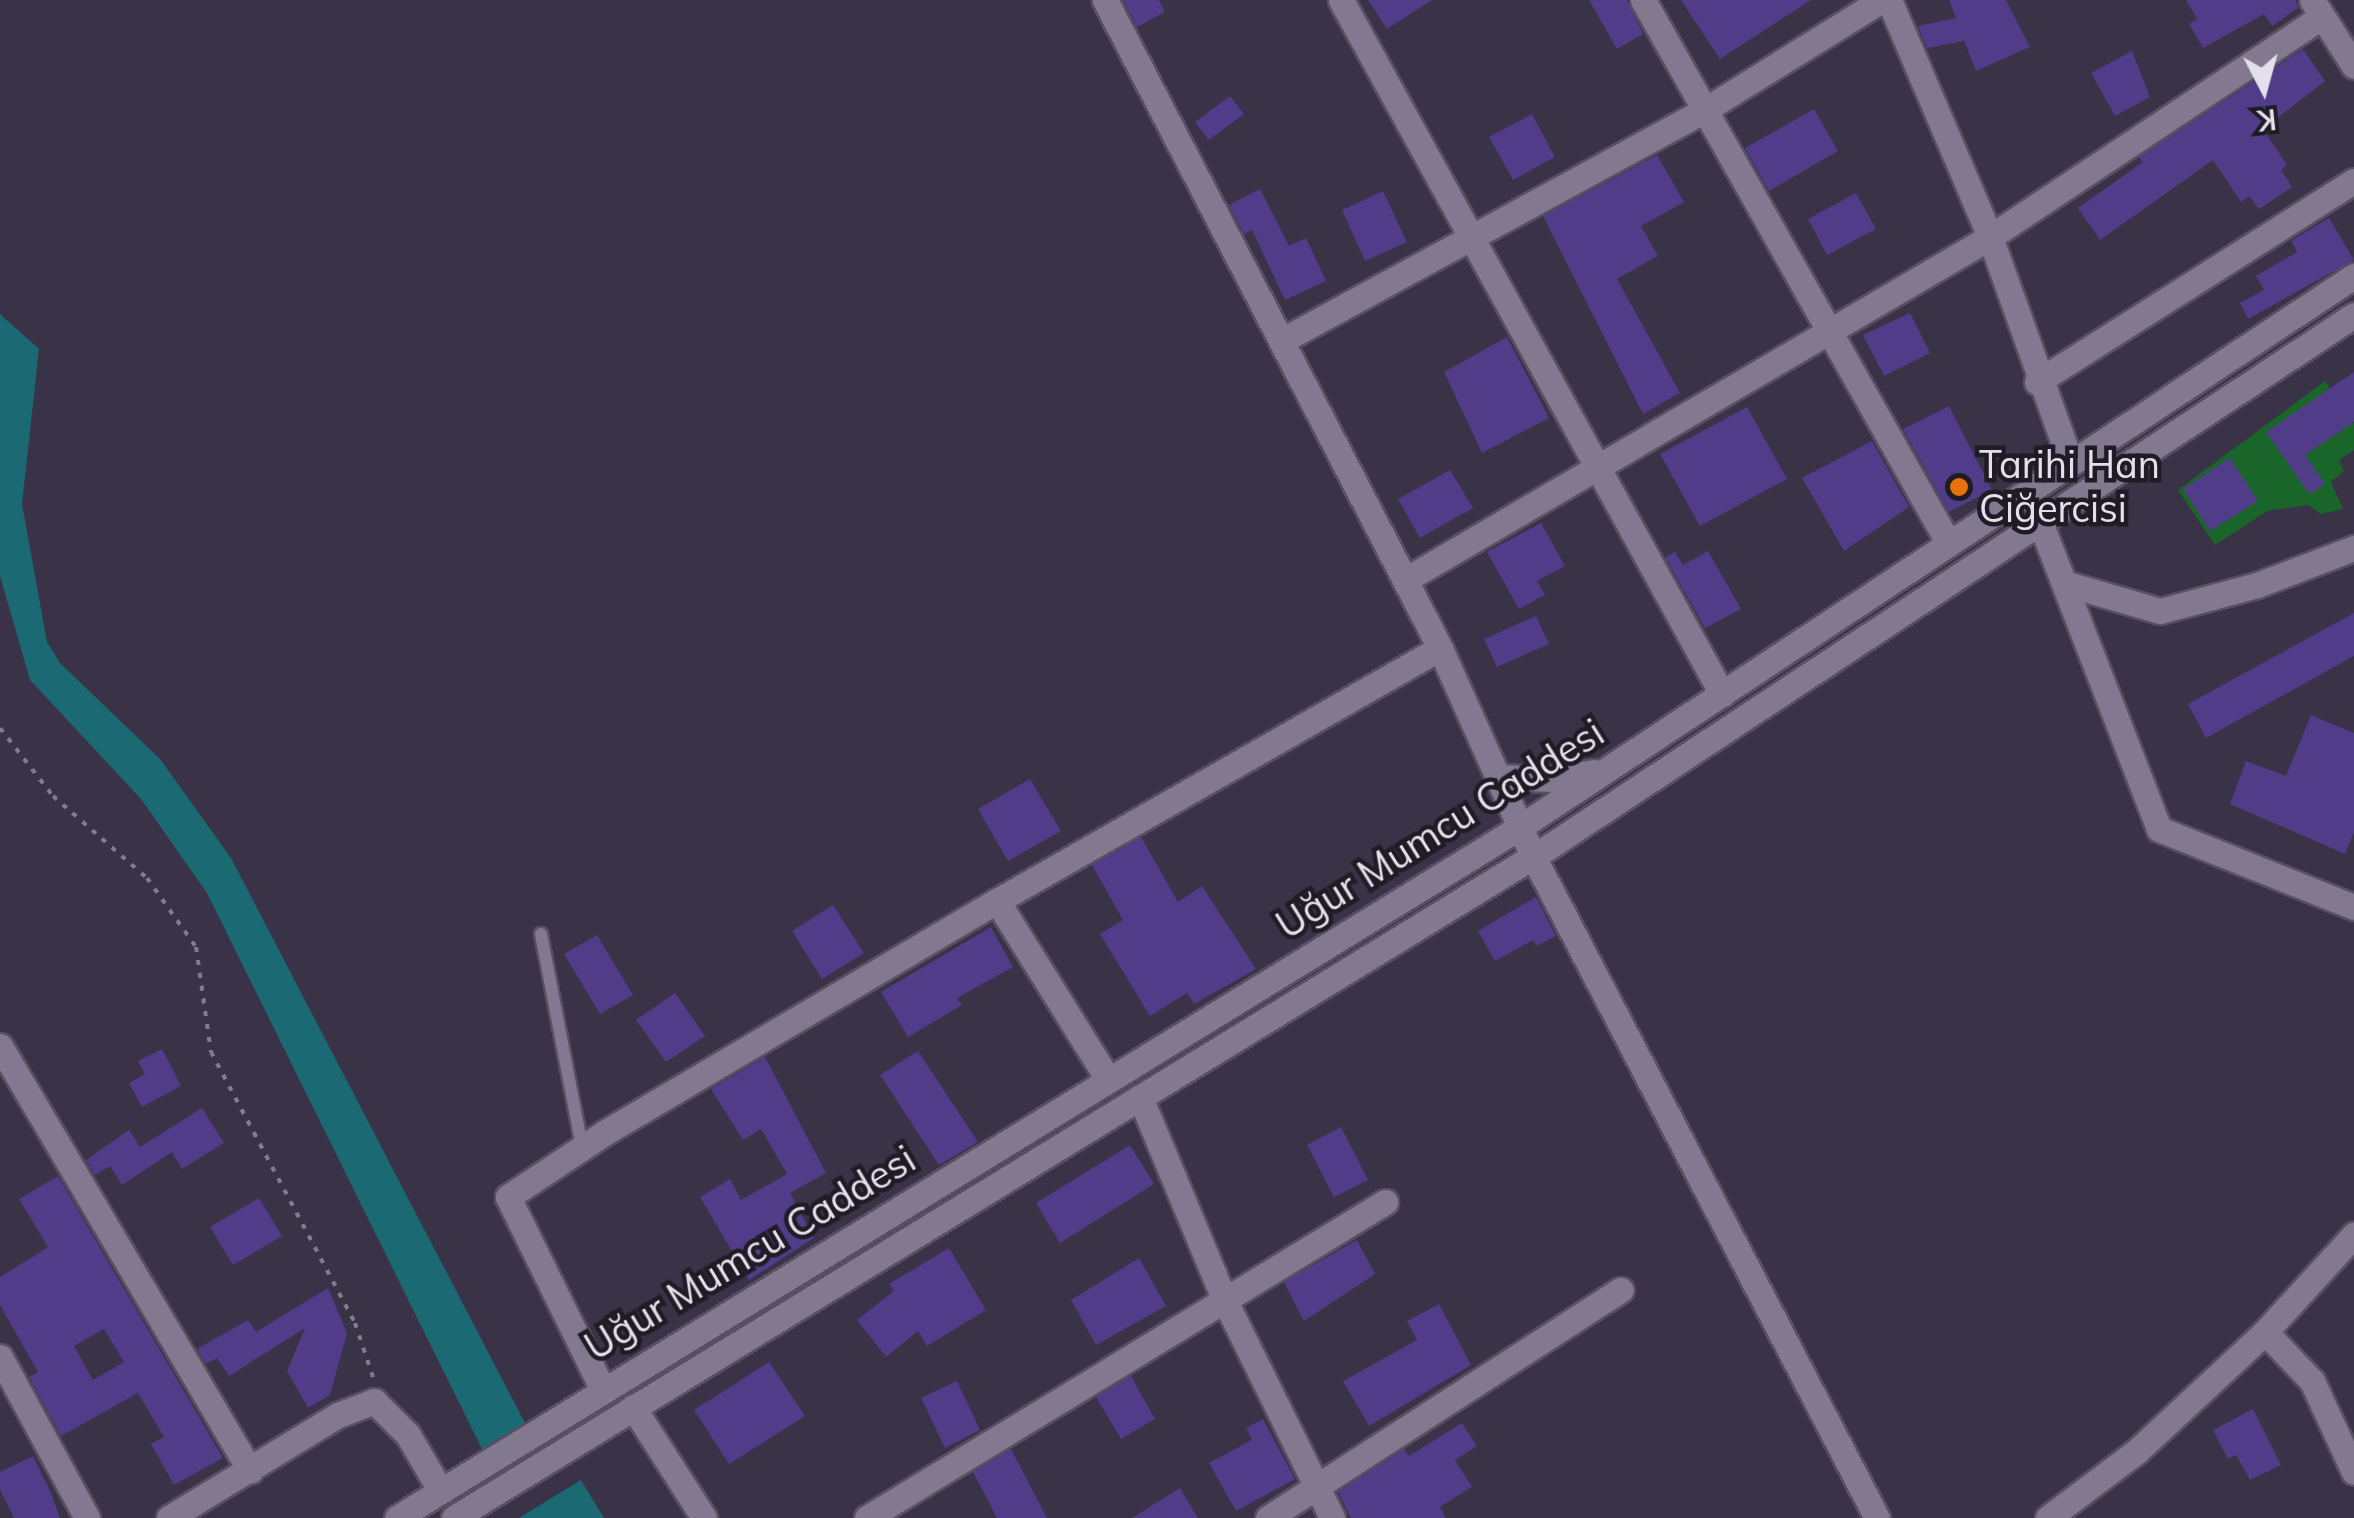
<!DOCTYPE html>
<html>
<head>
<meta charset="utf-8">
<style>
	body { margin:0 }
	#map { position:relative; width:2354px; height:1518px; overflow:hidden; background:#3a3246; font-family:Mulish,sans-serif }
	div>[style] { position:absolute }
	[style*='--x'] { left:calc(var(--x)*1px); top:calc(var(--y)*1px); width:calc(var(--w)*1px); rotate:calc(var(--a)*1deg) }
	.green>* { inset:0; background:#1a6529 }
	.water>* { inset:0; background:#1a6973 }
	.building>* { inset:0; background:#503c89 }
	.path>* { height:4px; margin-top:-2px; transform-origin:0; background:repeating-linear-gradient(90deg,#837c8d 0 5px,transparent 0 13px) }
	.roads { filter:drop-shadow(2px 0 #585062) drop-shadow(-2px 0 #585062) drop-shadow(0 2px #585062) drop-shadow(0 -2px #585062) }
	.service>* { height:12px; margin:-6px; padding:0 6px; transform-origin:6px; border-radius:6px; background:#827991 }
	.minor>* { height:25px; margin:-12.5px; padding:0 12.5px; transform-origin:12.5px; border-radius:12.5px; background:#827991 }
	.tertiary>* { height:25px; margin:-12.5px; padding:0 12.5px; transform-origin:12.5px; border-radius:12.5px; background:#827991 }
	.dots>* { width:28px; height:28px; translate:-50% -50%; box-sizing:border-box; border:5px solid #1f1c25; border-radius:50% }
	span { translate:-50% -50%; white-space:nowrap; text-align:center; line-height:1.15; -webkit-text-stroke:9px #1f1c25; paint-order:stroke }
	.poi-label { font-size:38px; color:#e4dfec }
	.left { translate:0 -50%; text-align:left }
	.street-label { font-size:38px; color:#e4dfec }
	.north { position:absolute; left:2214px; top:40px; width:100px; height:100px; -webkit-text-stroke:8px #1f1c25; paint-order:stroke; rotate:174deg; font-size:28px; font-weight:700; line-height:40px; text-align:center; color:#e4dfec }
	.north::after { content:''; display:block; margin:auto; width:35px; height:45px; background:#e4dfec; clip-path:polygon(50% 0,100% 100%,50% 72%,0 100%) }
</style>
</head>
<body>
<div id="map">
	<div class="green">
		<i style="clip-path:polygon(2325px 381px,2354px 424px,2354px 450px,2339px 460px,2344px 471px,2331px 482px,2343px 509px,2321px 514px,2308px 505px,2267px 511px,2215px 545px,2178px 490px)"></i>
	</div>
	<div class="water">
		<i style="clip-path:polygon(0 314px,39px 349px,22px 504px,47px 642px,60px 663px,160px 759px,231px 858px,526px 1425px,484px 1453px,207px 893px,141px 799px,30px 680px,0 576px)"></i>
		<i style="clip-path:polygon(581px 1480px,604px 1518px,519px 1518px)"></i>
	</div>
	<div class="building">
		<i style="clip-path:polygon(1123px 0,1159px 0,1165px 12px,1137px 27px)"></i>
		<i style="clip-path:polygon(1368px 0,1432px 0,1387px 29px)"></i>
		<i style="clip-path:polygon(1589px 0,1627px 0,1643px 34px,1617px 49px)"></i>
		<i style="clip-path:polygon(1681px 0,1811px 0,1720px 59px)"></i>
		<i style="clip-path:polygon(1949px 0,2006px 0,2030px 47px,1976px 71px,1964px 41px,1927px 48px,1918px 26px,1956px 18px)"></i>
		<i style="clip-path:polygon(2186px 0,2296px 0,2298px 8px,2272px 26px,2264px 14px,2203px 48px,2189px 24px,2197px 19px)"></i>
		<i style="clip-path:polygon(2303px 49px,2325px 81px,2263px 129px,2287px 165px,2281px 170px,2292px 187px,2259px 209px,2249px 196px,2241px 202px,2213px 160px,2100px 240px,2078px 208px,2143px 162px,2139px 157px)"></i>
		<i style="clip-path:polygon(2132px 51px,2150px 97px,2115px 116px,2091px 73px)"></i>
		<i style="clip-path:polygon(1230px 96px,1244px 114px,1209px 140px,1195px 122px)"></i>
		<i style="clip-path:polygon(1814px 109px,1838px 151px,1769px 191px,1745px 148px)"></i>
		<i style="clip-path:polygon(1532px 114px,1555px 157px,1513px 180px,1489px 137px)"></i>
		<i style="clip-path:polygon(1657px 155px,1684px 202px,1641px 226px,1658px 256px,1617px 279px,1680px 393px,1643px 414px,1543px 216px)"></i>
		<i style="clip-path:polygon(1260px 189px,1289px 246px,1306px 238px,1326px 281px,1285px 300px,1252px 230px,1244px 234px,1229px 205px)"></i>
		<i style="clip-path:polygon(1383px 191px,1407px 242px,1365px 261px,1342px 210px)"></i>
		<i style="clip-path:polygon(1856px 193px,1876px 229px,1827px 255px,1808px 219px)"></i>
		<i style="clip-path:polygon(2329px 218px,2354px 260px,2248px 319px,2240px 303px,2264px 290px,2256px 276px,2297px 252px,2291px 241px)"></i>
		<i style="clip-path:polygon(1910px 313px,1930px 353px,1884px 376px,1863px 335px)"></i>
		<i style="clip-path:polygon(1507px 337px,1549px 418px,1482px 453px,1444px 372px)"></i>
		<i style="clip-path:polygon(2354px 372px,2354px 422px,2305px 455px,2325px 484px,2309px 494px,2266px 432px)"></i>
		<i style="clip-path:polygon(1949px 406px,1992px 490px,1949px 512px,1903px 429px)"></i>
		<i style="clip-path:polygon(1747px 407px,1787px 479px,1700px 526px,1660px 454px)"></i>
		<i style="clip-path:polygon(1872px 441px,1909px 507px,1844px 551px,1802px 478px)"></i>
		<i style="clip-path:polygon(2230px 458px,2258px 501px,2210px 531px,2183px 489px)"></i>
		<i style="clip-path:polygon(1450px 470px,1473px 508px,1420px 538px,1398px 499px)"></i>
		<i style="clip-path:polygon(1541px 523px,1565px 566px,1537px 581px,1545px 595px,1519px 609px,1487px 552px)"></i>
		<i style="clip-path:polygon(1708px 551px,1741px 609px,1705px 628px,1665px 557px,1675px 552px,1683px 565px)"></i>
		<i style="clip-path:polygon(2354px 613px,2354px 656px,2206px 738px,2188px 704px)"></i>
		<i style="clip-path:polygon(1536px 616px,1549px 644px,1497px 667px,1484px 639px)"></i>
		<i style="clip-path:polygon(2311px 715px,2354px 733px,2354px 832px,2345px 854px,2230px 804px,2246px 761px,2286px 776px)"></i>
		<i style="clip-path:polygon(1030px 779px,1061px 831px,1008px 861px,978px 809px)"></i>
		<i style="clip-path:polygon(1141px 837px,1178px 902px,1202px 886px,1256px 969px,1194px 1004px,1187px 993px,1150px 1016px,1100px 934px,1123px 920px,1092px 865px)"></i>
		<i style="clip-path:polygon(1536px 897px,1556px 936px,1536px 946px,1533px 940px,1495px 961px,1478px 931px)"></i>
		<i style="clip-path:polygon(833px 905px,864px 953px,822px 979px,792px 931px)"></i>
		<i style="clip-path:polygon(991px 927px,1013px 967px,957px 998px,962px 1005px,908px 1037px,881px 992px)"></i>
		<i style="clip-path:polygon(597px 935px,633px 995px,600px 1014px,564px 954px)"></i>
		<i style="clip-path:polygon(675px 993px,705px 1036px,666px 1062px,636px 1020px)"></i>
		<i style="clip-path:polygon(162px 1049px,181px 1086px,142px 1107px,129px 1083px,145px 1074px,138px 1061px)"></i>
		<i style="clip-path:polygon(918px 1051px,978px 1142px,939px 1165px,880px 1075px)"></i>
		<i style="clip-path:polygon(765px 1057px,826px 1173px,790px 1193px,814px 1238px,749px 1280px,700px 1197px,730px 1179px,741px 1200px,787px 1174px,761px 1129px,743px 1140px,711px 1089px)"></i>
		<i style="clip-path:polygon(202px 1108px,224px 1143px,182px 1169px,172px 1152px,122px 1185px,110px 1166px,95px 1175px,86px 1160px,129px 1130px,140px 1147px)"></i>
		<i style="clip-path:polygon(1341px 1127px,1368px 1180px,1334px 1197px,1307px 1145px)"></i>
		<i style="clip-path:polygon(1130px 1145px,1154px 1184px,1060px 1243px,1036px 1203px)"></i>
		<i style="clip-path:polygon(evenodd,58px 1176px,223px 1458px,174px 1485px,151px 1444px,164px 1437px,138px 1393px,61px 1436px,29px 1377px,38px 1372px,0 1305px,0 1277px,48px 1247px,19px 1199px,58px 1176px,104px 1329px,124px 1362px,93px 1380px,74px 1346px,104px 1329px)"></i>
		<i style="clip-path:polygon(259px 1198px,282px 1236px,233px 1265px,210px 1227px)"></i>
		<i style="clip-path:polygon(1357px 1240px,1375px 1274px,1304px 1321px,1284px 1282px)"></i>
		<i style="clip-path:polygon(949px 1248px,986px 1310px,927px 1346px,918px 1331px,886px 1357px,857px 1320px,894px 1291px,889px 1284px)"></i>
		<i style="clip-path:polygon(1139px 1258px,1166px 1306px,1096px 1345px,1071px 1300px)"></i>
		<i style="clip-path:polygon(328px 1288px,347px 1333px,330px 1395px,308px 1408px,287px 1371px,305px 1328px,229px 1376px,217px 1358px,206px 1364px,197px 1349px,248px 1320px,256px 1332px)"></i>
		<i style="clip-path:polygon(1439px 1304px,1471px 1365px,1369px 1426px,1343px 1381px,1417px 1340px,1407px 1321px)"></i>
		<i style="clip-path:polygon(769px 1362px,805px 1416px,729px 1464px,694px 1410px)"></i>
		<i style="clip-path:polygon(1131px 1376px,1155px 1419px,1121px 1439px,1096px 1397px)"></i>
		<i style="clip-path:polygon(957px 1381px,980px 1430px,945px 1448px,921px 1398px)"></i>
		<i style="clip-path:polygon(2253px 1409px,2281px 1465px,2250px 1480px,2236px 1455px,2228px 1459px,2213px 1430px)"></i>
		<i style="clip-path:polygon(1263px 1419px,1295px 1479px,1236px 1511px,1209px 1463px,1252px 1440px,1246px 1428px)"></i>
		<i style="clip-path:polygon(1462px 1423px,1477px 1446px,1455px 1460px,1472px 1487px,1440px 1507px,1446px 1518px,1351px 1518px,1338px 1492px,1404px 1449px,1409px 1456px)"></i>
		<i style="clip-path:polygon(1011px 1449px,1047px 1518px,997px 1518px,973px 1472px)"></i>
		<i style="clip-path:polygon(33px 1456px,51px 1493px,60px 1518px,14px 1518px,0 1489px,0 1472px)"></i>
		<i style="clip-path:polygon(1180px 1488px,1198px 1518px,1132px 1518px)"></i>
	</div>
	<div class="path">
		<i style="--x:0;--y:728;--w:86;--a:52.1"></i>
		<i style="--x:53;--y:796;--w:125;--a:41.1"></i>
		<i style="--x:147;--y:878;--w:85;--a:54.6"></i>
		<i style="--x:196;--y:947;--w:106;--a:81.9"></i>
		<i style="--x:211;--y:1052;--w:307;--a:62"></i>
		<i style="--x:355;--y:1323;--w:57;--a:71.6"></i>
	</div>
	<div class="roads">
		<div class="service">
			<i style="--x:541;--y:934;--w:217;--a:79.1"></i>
		</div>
		<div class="minor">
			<i style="--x:1105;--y:0;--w:729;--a:62.66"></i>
			<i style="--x:1440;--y:648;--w:228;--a:65.9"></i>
			<i style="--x:1533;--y:856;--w:746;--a:62.54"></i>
			<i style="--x:1341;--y:0;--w:792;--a:61.23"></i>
			<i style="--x:1643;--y:0;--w:624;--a:60.64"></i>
			<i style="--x:1889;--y:0;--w:258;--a:66.9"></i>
			<i style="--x:1990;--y:237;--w:240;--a:70.3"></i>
			<i style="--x:2312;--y:0;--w:78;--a:57.5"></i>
			<i style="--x:1281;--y:341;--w:481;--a:-28.6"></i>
			<i style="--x:1703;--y:111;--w:210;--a:-31.9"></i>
			<i style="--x:2037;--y:382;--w:375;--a:-32.4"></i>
			<i style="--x:2040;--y:522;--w:329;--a:68.8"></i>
			<i style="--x:2159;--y:829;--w:210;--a:21.8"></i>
			<i style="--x:1405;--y:580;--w:678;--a:-30.38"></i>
			<i style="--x:1990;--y:237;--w:397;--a:-33.6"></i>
			<i style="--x:2067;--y:584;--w:97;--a:16.2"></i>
			<i style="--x:2160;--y:611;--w:100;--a:-15"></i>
			<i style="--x:2257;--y:585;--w:104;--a:-20.9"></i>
			<i style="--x:997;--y:901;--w:210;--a:58.1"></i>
			<i style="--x:0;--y:1046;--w:493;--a:59.5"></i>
			<i style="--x:1140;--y:1097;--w:219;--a:67.4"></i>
			<i style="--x:1224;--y:1299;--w:244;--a:63.7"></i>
			<i style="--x:2265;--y:1332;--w:68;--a:46.2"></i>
			<i style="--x:2312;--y:1381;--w:100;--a:65.2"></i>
			<i style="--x:0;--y:1357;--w:183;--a:61.6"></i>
			<i style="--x:602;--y:1388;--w:213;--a:-116.2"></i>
			<i style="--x:508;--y:1197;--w:118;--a:-33.6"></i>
			<i style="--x:606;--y:1132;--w:454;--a:-30.6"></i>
			<i style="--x:997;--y:901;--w:510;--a:-29.73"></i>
			<i style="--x:633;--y:1407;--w:132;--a:57.4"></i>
			<i style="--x:169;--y:1518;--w:198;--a:-31.4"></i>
			<i style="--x:338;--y:1415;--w:39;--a:-21"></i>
			<i style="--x:374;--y:1401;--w:48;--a:45"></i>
			<i style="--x:408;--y:1435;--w:64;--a:59.8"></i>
			<i style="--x:867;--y:1518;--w:607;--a:-31.38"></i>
			<i style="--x:1268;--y:1518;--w:420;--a:-32.9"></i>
			<i style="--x:2048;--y:1518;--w:111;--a:-37"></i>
			<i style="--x:2137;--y:1451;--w:175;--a:-42.9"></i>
			<i style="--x:2265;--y:1332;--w:132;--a:-47.5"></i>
		</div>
		<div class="tertiary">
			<i style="--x:1498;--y:777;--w:55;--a:2.1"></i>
			<i style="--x:1553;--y:779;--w:41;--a:-9.9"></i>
			<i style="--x:397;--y:1518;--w:1319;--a:-31.6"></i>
			<i style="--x:1520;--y:827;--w:1000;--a:-33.45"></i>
			<i style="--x:454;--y:1518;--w:1282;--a:-31.51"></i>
			<i style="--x:1547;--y:848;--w:967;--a:-33.44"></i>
		</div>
	</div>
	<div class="dots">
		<i style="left:1959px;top:487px;background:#e8710a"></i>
	</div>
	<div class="poi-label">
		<span class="left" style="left:1979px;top:487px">Tarihi Han<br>Ciğercisi</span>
	</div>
	<div class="street-label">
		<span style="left:1440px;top:829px;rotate:-32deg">Uğur Mumcu Caddesi</span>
		<span style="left:750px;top:1253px;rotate:-31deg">Uğur Mumcu Caddesi</span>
	</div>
	<div class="north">K</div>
</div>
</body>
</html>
